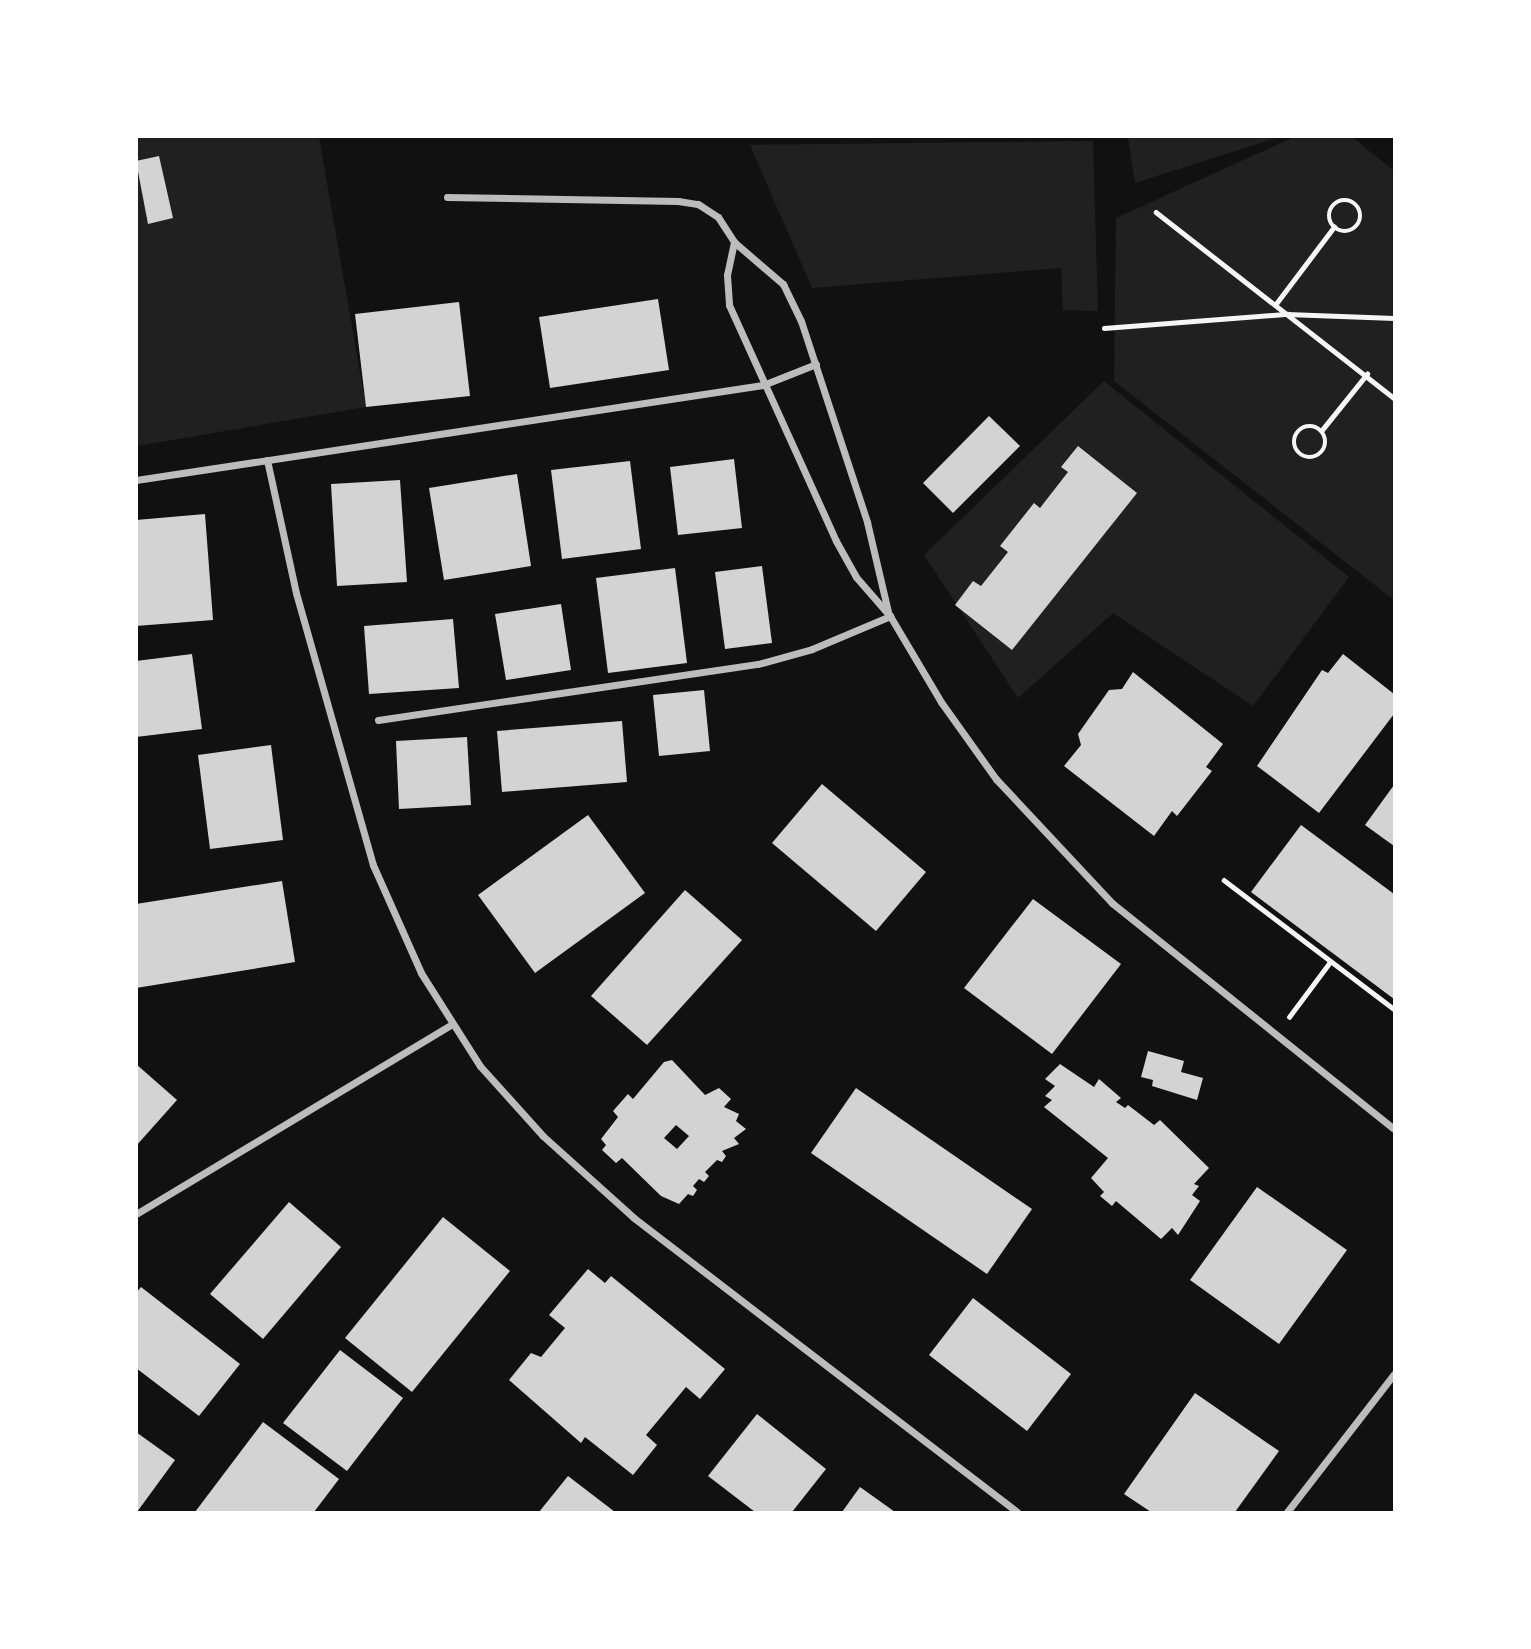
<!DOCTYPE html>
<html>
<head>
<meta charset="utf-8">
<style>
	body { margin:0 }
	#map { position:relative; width:1531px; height:1649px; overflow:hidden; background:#111; font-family:"Alegreya Sans",sans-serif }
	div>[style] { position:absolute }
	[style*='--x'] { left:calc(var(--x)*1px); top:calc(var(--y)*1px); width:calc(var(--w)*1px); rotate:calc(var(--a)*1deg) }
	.green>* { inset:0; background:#202020 }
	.building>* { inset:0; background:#d3d3d3 }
	.path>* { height:4.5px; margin:-2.25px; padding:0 2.25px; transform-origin:2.25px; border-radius:2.25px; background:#f5f5f5 }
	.path>.ring { margin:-2.25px; padding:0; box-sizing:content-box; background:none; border:4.5px solid #f5f5f5; border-radius:50% }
	.minor>* { height:7px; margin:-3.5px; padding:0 3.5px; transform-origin:3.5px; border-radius:3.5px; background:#bcbcbc }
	span { translate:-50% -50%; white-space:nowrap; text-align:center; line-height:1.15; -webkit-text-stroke:5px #fff; paint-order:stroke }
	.frame { position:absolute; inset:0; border:138px solid #fff; pointer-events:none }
</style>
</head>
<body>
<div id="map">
	<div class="green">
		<i style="clip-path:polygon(137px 137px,319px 137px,366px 407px,137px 446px)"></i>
		<i style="clip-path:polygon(1128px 137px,1128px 136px,1279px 137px,1135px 183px)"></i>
		<i style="clip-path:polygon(1294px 137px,1352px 137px,1394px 171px,1394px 600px,1114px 381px,1116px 218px)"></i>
		<i style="clip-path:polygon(1093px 141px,1098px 311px,1063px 310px,1061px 268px,812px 288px,750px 145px)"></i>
		<i style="clip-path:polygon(1104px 381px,1349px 577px,1253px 706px,1113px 613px,1018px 698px,924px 555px)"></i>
	</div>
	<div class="building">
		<i style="clip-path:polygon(159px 156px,173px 218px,148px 224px,136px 161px)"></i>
		<i style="clip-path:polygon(658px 299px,669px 370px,550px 388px,539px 317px)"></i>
		<i style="clip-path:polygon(459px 302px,470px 396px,366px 407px,355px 314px)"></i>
		<i style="clip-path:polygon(989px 416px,1020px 446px,953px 513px,923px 483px)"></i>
		<i style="clip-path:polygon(1078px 446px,1137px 493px,1012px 650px,955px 605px,973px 581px,981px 586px,1008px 552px,1000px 546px,1034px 503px,1040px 508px,1068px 472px,1061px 467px)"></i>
		<i style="clip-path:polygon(734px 459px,742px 528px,678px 535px,670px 467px)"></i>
		<i style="clip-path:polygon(630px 461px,641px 549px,562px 559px,551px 470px)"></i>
		<i style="clip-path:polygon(517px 474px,531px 566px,444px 580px,429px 488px)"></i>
		<i style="clip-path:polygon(400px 480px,407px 582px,337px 586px,331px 484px)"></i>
		<i style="clip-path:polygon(205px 514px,213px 620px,136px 626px,136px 520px)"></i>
		<i style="clip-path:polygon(762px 566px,772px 643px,725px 649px,715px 572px)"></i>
		<i style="clip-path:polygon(675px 568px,687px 663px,608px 673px,596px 578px)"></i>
		<i style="clip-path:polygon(561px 604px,571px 670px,506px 680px,495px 614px)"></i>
		<i style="clip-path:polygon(453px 619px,459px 688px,369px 694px,364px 626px)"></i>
		<i style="clip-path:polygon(192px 654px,202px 729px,136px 737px,136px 661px)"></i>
		<i style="clip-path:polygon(1343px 654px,1394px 694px,1394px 714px,1319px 813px,1257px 766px,1322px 670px,1328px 673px)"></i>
		<i style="clip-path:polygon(1133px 672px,1223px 744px,1206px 767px,1212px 771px,1177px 816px,1172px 811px,1154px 836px,1064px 766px,1081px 745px,1078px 734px,1109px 690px,1122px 689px)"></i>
		<i style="clip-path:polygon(704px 690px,710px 751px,659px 756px,653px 695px)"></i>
		<i style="clip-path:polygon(622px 721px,627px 782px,502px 792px,497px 731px)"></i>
		<i style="clip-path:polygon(467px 737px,471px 805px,399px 809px,396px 741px)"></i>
		<i style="clip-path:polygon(271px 745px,283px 840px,210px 849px,198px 755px)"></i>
		<i style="clip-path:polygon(822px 784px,926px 872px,876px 931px,772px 843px)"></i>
		<i style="clip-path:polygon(1394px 785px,1394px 846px,1365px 825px)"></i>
		<i style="clip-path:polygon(588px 815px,645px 893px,535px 973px,478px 895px)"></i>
		<i style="clip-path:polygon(1301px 825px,1394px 894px,1394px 999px,1251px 892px)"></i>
		<i style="clip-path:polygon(282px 881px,295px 962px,136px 988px,136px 904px)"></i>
		<i style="clip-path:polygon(685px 890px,742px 940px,647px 1045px,591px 996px)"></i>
		<i style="clip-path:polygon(1033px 899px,1121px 964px,1052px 1054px,964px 988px)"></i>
		<i style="clip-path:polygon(1148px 1051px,1184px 1061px,1181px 1072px,1203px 1078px,1197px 1100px,1152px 1086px,1153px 1080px,1141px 1077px)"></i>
		<i style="clip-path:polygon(evenodd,672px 1060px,705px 1095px,719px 1088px,731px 1099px,724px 1107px,739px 1114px,736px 1121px,746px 1129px,734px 1138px,739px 1144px,722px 1151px,726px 1156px,722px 1162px,717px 1160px,705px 1172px,709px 1176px,704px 1182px,699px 1179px,693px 1186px,697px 1190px,693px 1196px,688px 1194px,679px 1204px,661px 1196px,622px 1158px,616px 1163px,602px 1150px,606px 1145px,601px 1139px,618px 1117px,613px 1111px,628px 1094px,633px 1099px,664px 1062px,672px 1060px,676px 1125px,689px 1136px,677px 1149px,664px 1138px,676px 1125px)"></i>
		<i style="clip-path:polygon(136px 1064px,177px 1100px,136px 1146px)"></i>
		<i style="clip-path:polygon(1060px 1064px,1094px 1087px,1099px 1079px,1121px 1098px,1116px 1102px,1125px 1108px,1128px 1105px,1154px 1125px,1160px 1120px,1209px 1168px,1194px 1184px,1199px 1186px,1192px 1195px,1200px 1201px,1178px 1235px,1172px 1228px,1161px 1239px,1116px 1201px,1112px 1206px,1100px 1196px,1104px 1192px,1091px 1178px,1108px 1158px,1044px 1107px,1052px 1100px,1045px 1096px,1055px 1086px,1045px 1079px)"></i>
		<i style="clip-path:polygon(856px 1088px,1032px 1209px,987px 1274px,811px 1153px)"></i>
		<i style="clip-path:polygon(1257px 1187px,1347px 1250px,1279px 1344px,1190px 1280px)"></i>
		<i style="clip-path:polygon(289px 1202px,341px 1247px,263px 1339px,210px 1294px)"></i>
		<i style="clip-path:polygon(443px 1217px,510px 1271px,412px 1392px,345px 1338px)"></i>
		<i style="clip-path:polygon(588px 1269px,605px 1283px,611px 1276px,725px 1369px,700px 1399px,686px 1387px,646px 1435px,657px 1445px,633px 1475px,585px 1437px,581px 1443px,509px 1380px,531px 1353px,541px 1357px,565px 1328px,549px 1315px)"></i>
		<i style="clip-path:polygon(141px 1287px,240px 1364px,199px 1416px,136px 1368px,136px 1293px)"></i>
		<i style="clip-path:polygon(973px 1298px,1071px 1374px,1027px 1431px,929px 1355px)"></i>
		<i style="clip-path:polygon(340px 1350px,403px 1398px,347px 1471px,283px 1423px)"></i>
		<i style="clip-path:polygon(1195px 1393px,1279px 1451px,1235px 1512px,1151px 1512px,1124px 1494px)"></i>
		<i style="clip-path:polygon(757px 1414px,826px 1469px,792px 1512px,755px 1512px,708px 1476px)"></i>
		<i style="clip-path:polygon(263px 1422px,339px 1479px,314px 1512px,195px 1512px)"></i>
		<i style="clip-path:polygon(136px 1432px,175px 1460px,137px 1512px,136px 1512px)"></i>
		<i style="clip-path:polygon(568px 1476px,615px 1512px,539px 1512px)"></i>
		<i style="clip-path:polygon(860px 1487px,895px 1512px,842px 1512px)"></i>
	</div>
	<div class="path">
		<i class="ring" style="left:1329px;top:200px;width:27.5px;height:27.5px"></i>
		<i style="--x:1156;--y:212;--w:302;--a:38"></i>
		<i style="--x:1275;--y:305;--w:98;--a:-52.9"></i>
		<i style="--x:1104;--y:328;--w:184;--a:-4.4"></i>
		<i style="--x:1287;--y:314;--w:107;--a:2.1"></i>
		<i class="ring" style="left:1294px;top:426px;width:27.5px;height:27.5px"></i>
		<i style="--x:1322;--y:430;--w:72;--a:-51.2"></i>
		<i style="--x:1224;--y:880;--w:213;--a:37.2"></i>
		<i style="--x:1289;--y:1017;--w:69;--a:-53.3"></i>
	</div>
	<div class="minor">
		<i style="--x:447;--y:197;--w:231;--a:1"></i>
		<i style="--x:678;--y:201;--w:20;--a:9"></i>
		<i style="--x:698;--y:204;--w:24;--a:33"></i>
		<i style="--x:718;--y:217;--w:30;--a:57"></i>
		<i style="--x:734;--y:242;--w:65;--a:40.6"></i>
		<i style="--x:783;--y:284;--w:41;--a:64.1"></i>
		<i style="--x:801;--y:321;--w:212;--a:71.8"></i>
		<i style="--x:867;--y:522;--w:97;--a:76.8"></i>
		<i style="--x:734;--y:242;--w:34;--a:102"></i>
		<i style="--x:727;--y:275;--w:30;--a:86"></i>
		<i style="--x:729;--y:305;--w:259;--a:65.6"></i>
		<i style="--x:836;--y:541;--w:41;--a:60.9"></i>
		<i style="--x:856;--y:577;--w:52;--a:48.9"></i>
		<i style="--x:890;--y:616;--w:100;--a:59.3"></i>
		<i style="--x:941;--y:702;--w:95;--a:54.5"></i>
		<i style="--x:996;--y:779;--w:170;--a:46.9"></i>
		<i style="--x:1112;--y:903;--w:361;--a:38.7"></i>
		<i style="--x:267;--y:460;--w:136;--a:77.7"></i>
		<i style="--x:296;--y:593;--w:283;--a:74.2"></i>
		<i style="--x:373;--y:865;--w:118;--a:66"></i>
		<i style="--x:421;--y:973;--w:110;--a:57.6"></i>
		<i style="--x:480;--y:1066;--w:94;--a:48"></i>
		<i style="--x:543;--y:1136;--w:122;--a:42"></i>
		<i style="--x:634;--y:1218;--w:483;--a:37.5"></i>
		<i style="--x:136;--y:480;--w:634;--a:-8.62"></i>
		<i style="--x:763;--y:385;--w:57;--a:-21.6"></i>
		<i style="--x:378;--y:720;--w:384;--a:-8.4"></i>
		<i style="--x:758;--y:664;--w:56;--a:-15.5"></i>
		<i style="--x:812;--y:649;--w:85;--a:-22.9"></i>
		<i style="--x:136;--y:1214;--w:366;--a:-31"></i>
		<i style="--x:1287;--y:1512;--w:175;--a:-52.2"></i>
	</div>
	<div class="frame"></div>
</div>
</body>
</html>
